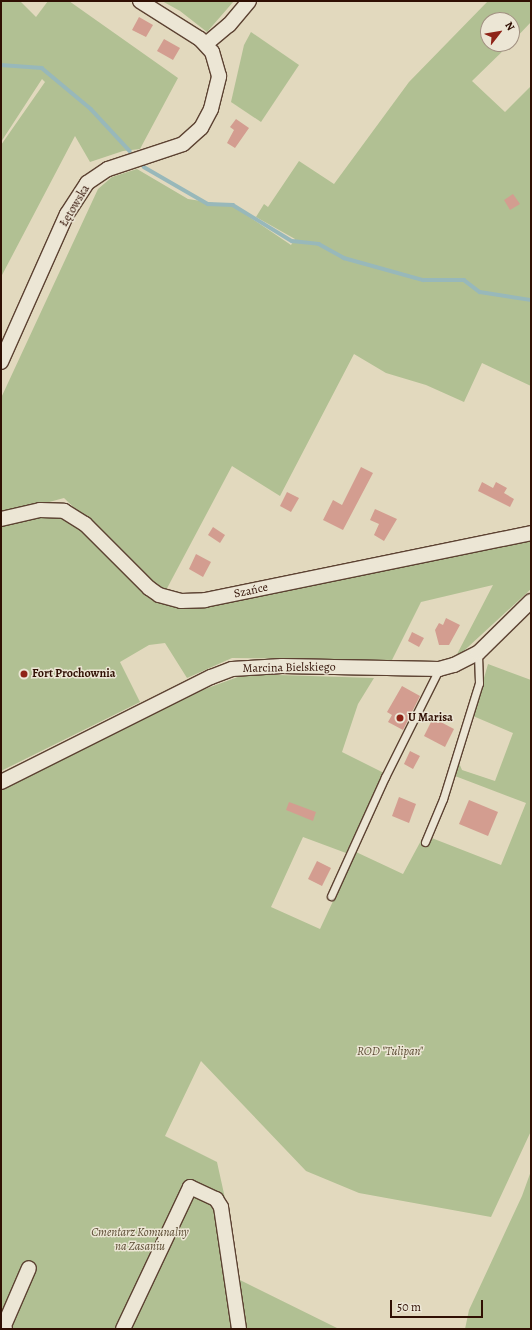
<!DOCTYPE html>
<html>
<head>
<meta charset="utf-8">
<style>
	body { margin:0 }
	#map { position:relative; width:532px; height:1330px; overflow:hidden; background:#e2d9be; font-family:Alegreya,serif }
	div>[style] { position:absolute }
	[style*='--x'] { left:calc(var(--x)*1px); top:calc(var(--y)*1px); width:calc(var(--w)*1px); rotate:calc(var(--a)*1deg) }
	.green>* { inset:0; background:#b1c093 }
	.stream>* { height:3.5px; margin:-1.75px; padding:0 1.75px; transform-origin:1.75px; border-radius:1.75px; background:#98b8ba }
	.building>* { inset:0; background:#d39d90 }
	.roads { filter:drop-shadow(1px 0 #5c4232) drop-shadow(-1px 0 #5c4232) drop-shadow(0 1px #5c4232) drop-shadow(0 -1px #5c4232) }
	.lane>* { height:7px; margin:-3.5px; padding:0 3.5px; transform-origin:3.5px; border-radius:3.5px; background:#ece6d5 }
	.street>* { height:14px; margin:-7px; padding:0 7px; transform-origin:7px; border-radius:7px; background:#ece6d5 }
	.dots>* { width:11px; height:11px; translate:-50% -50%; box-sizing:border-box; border:2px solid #ece6d5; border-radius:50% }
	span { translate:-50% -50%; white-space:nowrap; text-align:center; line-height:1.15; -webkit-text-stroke:3px #ece6d5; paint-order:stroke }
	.street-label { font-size:12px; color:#300f03 }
	.poi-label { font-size:12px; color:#300f03; font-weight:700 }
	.left { translate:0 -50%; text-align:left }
	.park-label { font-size:12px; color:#5d4d35; font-style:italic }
	.frame { position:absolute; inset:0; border:2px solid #300f03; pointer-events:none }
	.north { position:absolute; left:480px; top:12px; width:40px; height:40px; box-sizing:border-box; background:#ece6d5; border:1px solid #a19081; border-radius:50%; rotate:59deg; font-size:11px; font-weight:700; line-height:16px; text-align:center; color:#300f03 }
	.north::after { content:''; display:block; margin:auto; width:14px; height:18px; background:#8f2418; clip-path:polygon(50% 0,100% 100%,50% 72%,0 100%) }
	.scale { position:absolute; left:390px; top:1300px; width:93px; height:18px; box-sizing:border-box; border:2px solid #300f03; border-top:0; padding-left:5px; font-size:12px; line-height:14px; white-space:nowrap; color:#300f03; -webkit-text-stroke:3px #ece6d5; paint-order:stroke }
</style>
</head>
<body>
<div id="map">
	<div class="green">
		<i style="clip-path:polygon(1px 1px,20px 1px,36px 17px,48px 1px,69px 1px,178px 78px,140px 149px,123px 151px,90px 162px,75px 136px,1px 277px,1px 145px,45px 82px,42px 79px,1px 142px)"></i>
		<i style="clip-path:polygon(162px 1px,234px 1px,207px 32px,180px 11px)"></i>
		<i style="clip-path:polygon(488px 1px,531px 1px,531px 22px,512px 42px,512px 20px,488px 20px,488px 44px,510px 44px,472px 81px,505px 112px,531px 86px,531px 386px,482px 363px,464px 402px,426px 385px,386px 373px,354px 354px,280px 496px,232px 466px,164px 594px,64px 498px,1px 515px,1px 398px,98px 189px,112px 177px,137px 169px,188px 199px,233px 206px,291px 245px,295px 239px,256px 217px,264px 204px,268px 207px,299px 161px,334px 184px,409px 82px)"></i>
		<i style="clip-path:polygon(251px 32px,299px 65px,261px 122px,231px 102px,244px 45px)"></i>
		<i style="clip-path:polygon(55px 513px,74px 521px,156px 600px,170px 606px,196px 609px,531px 538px,531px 589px,454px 660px,493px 585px,421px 602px,392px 660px,232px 658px,187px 678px,165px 643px,149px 645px,120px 662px,140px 702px,1px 771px,1px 524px)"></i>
		<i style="clip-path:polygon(488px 664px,531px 680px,531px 1131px,491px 1217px,359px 1193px,306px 1171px,201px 1061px,165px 1136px,217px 1162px,230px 1221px,234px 1277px,339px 1329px,1px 1329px,1px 789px,164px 704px,246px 674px,374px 678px,358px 704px,342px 752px,384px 773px,346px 853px,303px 837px,271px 907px,320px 929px,356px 852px,403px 874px,424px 835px,501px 865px,526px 803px,455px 776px,459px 763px,462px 770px,495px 781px,513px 733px,473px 716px)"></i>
		<i style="clip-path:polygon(531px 1171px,531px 1329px,465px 1329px,469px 1310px,522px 1196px)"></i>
	</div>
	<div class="stream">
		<i style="--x:1;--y:65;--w:41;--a:4.2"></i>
		<i style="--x:42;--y:68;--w:64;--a:39.9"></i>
		<i style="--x:91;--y:109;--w:57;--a:47.1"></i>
		<i style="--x:144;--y:167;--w:74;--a:30"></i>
		<i style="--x:208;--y:204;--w:25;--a:2"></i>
		<i style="--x:233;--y:205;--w:69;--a:31.4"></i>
		<i style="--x:292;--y:241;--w:27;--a:6"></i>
		<i style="--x:319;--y:244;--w:29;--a:29"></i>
		<i style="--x:344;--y:258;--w:82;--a:15.6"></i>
		<i style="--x:423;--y:280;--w:41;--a:0"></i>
		<i style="--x:464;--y:280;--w:20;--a:37"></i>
		<i style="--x:480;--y:292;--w:52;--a:8.9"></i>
	</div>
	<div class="building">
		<i style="clip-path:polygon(139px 17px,153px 25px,146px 37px,132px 30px)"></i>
		<i style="clip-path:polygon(164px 39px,180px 48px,173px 60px,157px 51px)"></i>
		<i style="clip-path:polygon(236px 119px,249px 128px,235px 148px,227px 143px,234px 130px,230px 127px)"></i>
		<i style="clip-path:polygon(513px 194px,520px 204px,510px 210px,504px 200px)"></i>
		<i style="clip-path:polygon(361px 467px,373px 473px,343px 530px,323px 520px,333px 500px,342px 505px)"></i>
		<i style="clip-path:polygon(482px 482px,493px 488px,496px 482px,507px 488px,504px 493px,514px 499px,510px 507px,478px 491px)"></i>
		<i style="clip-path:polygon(287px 492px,299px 498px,291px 512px,280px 506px)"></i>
		<i style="clip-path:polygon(375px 509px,397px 519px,384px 541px,374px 535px,379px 524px,370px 520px)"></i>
		<i style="clip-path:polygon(213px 527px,225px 535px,220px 543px,208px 535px)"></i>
		<i style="clip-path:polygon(196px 554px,211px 562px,203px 577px,189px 569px)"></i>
		<i style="clip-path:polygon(446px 618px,460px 625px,449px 645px,439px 645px,435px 630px,439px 623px,443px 625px)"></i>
		<i style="clip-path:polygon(412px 632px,424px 638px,419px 647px,408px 641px)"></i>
		<i style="clip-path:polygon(402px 686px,420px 696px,403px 730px,388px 722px,392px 715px,387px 712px)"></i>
		<i style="clip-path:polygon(433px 718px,454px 729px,445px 747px,424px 736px)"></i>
		<i style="clip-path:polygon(410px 751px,420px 756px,413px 769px,404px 764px)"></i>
		<i style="clip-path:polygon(399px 797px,416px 804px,409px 823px,392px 816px)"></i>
		<i style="clip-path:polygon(469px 800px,498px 812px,488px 836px,459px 824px)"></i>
		<i style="clip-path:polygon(289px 802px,316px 812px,313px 821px,286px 810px)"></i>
		<i style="clip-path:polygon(317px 861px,331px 868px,322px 886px,308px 879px)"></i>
	</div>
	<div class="roads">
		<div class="lane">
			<i style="--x:425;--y:842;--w:47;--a:-67.3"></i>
			<i style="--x:443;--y:799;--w:121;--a:-72.8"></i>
			<i style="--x:479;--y:683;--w:30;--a:-92"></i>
			<i style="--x:331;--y:896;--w:131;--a:-65.6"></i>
			<i style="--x:385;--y:777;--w:121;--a:-63.4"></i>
		</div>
		<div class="street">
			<i style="--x:206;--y:44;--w:30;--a:-40"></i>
			<i style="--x:229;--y:25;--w:31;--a:-50"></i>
			<i style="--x:1;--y:362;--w:162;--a:-66"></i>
			<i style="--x:67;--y:214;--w:37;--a:-57"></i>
			<i style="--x:87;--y:183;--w:25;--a:-34"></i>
			<i style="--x:108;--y:169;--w:79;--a:-18.4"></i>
			<i style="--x:183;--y:144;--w:24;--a:-42"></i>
			<i style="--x:201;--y:128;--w:21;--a:-62"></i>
			<i style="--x:211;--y:109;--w:34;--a:-76"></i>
			<i style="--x:219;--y:76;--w:25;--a:-106"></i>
			<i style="--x:212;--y:52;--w:18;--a:-133"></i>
			<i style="--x:200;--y:39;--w:71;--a:-147.7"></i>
			<i style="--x:1;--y:519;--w:40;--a:-13"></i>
			<i style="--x:40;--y:510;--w:24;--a:2"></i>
			<i style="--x:64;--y:511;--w:25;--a:32"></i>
			<i style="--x:85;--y:524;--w:91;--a:45"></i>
			<i style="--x:149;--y:588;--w:12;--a:35"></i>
			<i style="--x:159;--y:595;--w:23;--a:15"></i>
			<i style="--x:181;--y:601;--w:24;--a:-2"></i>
			<i style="--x:205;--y:600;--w:333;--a:-11.6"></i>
			<i style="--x:1;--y:782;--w:235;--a:-26.6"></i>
			<i style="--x:211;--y:677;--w:22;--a:-21"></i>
			<i style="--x:232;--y:669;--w:50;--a:-3.4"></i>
			<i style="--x:282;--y:666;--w:157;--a:1.1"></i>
			<i style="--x:439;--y:669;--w:16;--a:-15"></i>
			<i style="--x:454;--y:665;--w:27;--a:-27"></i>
			<i style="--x:478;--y:653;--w:74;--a:-44.5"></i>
			<i style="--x:5;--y:1329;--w:2;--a:-153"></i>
			<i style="--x:3;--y:1328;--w:65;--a:-66.6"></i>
			<i style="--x:123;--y:1329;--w:157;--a:-64.7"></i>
			<i style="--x:190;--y:1187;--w:29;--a:25"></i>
			<i style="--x:216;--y:1199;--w:9;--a:58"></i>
			<i style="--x:221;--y:1207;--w:123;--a:81.6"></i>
		</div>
	</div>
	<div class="dots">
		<i style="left:24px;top:674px;background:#8f2418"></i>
		<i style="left:400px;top:718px;background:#8f2418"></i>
	</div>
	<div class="street-label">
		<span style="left:75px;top:206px;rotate:-59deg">Łętowska</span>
		<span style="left:251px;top:591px;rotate:-12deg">Szańce</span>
		<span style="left:289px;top:668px;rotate:-1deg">Marcina Bielskiego</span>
	</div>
	<div class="poi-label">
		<span class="left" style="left:32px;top:674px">Fort Prochownia</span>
		<span class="left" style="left:408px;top:718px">U Marisa</span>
	</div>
	<div class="park-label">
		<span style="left:390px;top:1052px">ROD "Tulipan"</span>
		<span style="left:140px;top:1240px">Cmentarz Komunalny<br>na Zasaniu</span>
	</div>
	<div class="frame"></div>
	<div class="north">N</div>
	<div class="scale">50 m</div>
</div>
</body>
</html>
